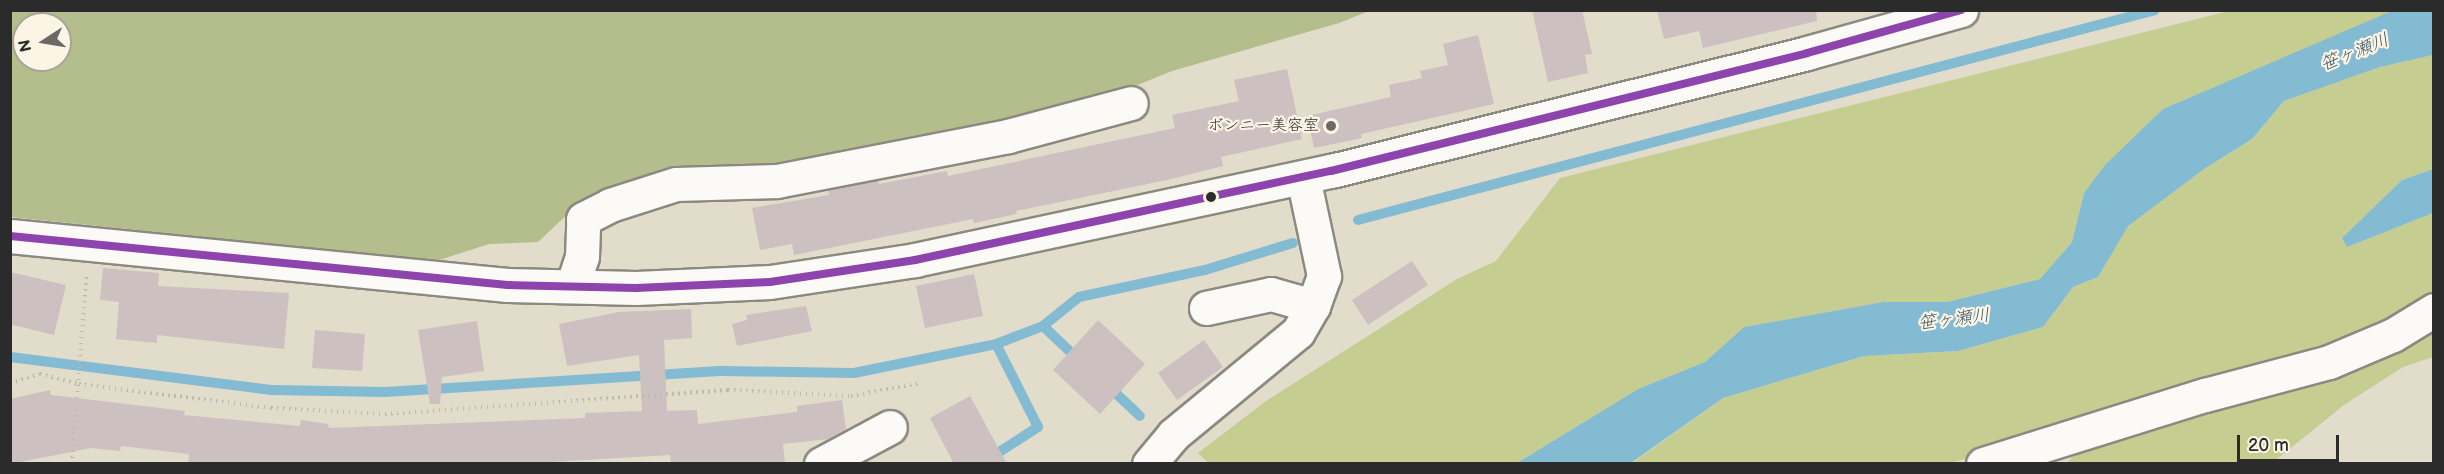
<!DOCTYPE html>
<html>
<head>
<meta charset="utf-8">
<style>
	body { margin:0 }
	#map { position:relative; width:2444px; height:474px; overflow:hidden; background:#e2dcca; font-family:"Balsamiq Sans","Klee One",sans-serif }
	div>[style] { position:absolute }
	[style*='--x'] { left:calc(var(--x)*1px); top:calc(var(--y)*1px); width:calc(var(--w)*1px); rotate:calc(var(--a)*1deg) }
	.green>* { inset:0; background:#c6cd91 }
	.forest>* { inset:0; background:#b3be8c }
	.water>* { inset:0; background:#83bbd2 }
	.stream>* { height:10px; margin:-5px; padding:0 5px; transform-origin:5px; border-radius:5px; background:#83bbd2 }
	.building>* { inset:0; background:#cdc0c1 }
	.path>* { height:4px; margin-top:-2px; transform-origin:0; background:repeating-linear-gradient(90deg,#bcbbb7 0 1.5px,transparent 0 6px) }
	.roads { filter:drop-shadow(2px 0 #8c8980) drop-shadow(-2px 0 #8c8980) drop-shadow(0 2px #8c8980) drop-shadow(0 -2px #8c8980) }
	.minor>* { height:33px; margin:-16.5px; padding:0 16.5px; transform-origin:16.5px; border-radius:16.5px; background:#fbfaf7 }
	.bus-1>* { height:8px; margin:-4px; padding:0 4px; transform-origin:4px; border-radius:4px; background:#8e44ad }
	.dots>* { width:16px; height:16px; translate:-50% -50%; box-sizing:border-box; border:3px solid #fcf5e5; border-radius:50% }
	span { translate:-50% -50%; white-space:nowrap; text-align:center; line-height:1.15; -webkit-text-stroke:4.5px #fcf5e5; paint-order:stroke }
	.poi-label { font-size:16px; color:#2b2b2b }
	.right { translate:-100% -50%; text-align:right }
	.water-label { font-size:18px; color:#3b5866; font-style:italic }
	.frame { position:absolute; inset:0; border:12px solid #2b2b2b; pointer-events:none }
	.north { position:absolute; left:12px; top:12px; width:60px; height:60px; box-sizing:border-box; background:#fcf5e5; border:2px solid #a8a49b; border-radius:50%; rotate:258deg; font-size:16px; font-weight:700; line-height:24px; text-align:center; color:#2b2b2b }
	.north::after { content:''; display:block; margin:auto; width:21px; height:27px; background:#6b6963; clip-path:polygon(50% 0,100% 100%,50% 72%,0 100%) }
	.scale { position:absolute; left:2237px; top:435px; width:102px; height:27px; box-sizing:border-box; border:3px solid #2b2b2b; border-top:0; padding-left:8px; font-size:18px; line-height:21px; white-space:nowrap; color:#2b2b2b; -webkit-text-stroke:4px #fcf5e5; paint-order:stroke }
</style>
</head>
<body>
<div id="map">
	<div class="green">
		<i style="clip-path:polygon(2229px 11px,2394px 11px,2163px 109px,2084px 193px,2072px 242px,2040px 279px,1947px 302px,1883px 302px,1744px 327px,1705px 362px,1638px 389px,1517px 463px,1209px 464px,1198px 453px,1266px 401px,1457px 279px,1496px 261px,1560px 178px)"></i>
		<i style="clip-path:polygon(2433px 55px,2433px 169px,2402px 180px,2342px 238px,2347px 247px,2433px 213px,2433px 301px,2389px 329px,1951px 463px,1631px 464px,1723px 398px,1864px 356px,1958px 351px,2043px 327px,2073px 287px,2098px 277px,2127px 226px,2204px 169px,2252px 139px,2284px 101px,2380px 67px)"></i>
		<i style="clip-path:polygon(2433px 319px,2433px 357px,2403px 367px,2344px 405px,2272px 463px,2066px 464px,2086px 442px)"></i>
	</div>
	<div class="forest">
		<i style="clip-path:polygon(evenodd,11px 11px,1369px 11px,1339px 23px,1172px 71px,1096px 102px,574px 208px,538px 242px,489px 244px,436px 261px,11px 217px,11px 11px,24px 24px,60px 24px,60px 60px,24px 60px,24px 24px)"></i>
	</div>
	<div class="water">
		<i style="clip-path:polygon(2394px 10px,2433px 11px,2433px 55px,2380px 67px,2284px 101px,2252px 139px,2204px 169px,2128px 226px,2098px 277px,2073px 287px,2043px 327px,1958px 351px,1864px 356px,1723px 398px,1631px 463px,1517px 463px,1638px 389px,1705px 362px,1744px 327px,1883px 302px,1947px 302px,2040px 279px,2072px 242px,2084px 193px,2105px 165px,2163px 109px)"></i>
		<i style="clip-path:polygon(2433px 169px,2433px 213px,2347px 247px,2342px 238px,2402px 180px)"></i>
	</div>
	<div class="stream">
		<i style="--x:1358;--y:220;--w:824;--a:-14.76"></i>
		<i style="--x:1043;--y:326;--w:51;--a:43.4"></i>
		<i style="--x:10;--y:357;--w:265;--a:7.2"></i>
		<i style="--x:273;--y:390;--w:112;--a:1"></i>
		<i style="--x:385;--y:392;--w:339;--a:-3.6"></i>
		<i style="--x:723;--y:371;--w:131;--a:0.9"></i>
		<i style="--x:854;--y:373;--w:145;--a:-11.5"></i>
		<i style="--x:996;--y:344;--w:50;--a:-21"></i>
		<i style="--x:1043;--y:326;--w:46;--a:-38.9"></i>
		<i style="--x:1079;--y:297;--w:129;--a:-12.1"></i>
		<i style="--x:1205;--y:270;--w:92;--a:-17.1"></i>
		<i style="--x:1107;--y:385;--w:45;--a:43.2"></i>
		<i style="--x:990;--y:458;--w:57;--a:-32.9"></i>
		<i style="--x:1038;--y:427;--w:93;--a:-116.8"></i>
	</div>
	<div class="building">
		<i style="clip-path:polygon(1532px 10px,1582px 10px,1592px 54px,1585px 55px,1588px 73px,1548px 82px)"></i>
		<i style="clip-path:polygon(1657px 10px,1816px 10px,1817px 21px,1703px 48px,1699px 31px,1664px 39px)"></i>
		<i style="clip-path:polygon(1478px 35px,1494px 104px,1361px 134px,1362px 138px,1314px 148px,1307px 116px,1391px 97px,1389px 85px,1422px 78px,1420px 71px,1448px 65px,1443px 44px)"></i>
		<i style="clip-path:polygon(1287px 69px,1302px 139px,1221px 157px,1223px 166px,1167px 180px,1016px 211px,1017px 214px,974px 223px,973px 219px,794px 255px,792px 244px,760px 250px,752px 208px,829px 195px,828px 190px,878px 180px,879px 184px,947px 171px,948px 176px,1175px 128px,1172px 115px,1239px 101px,1234px 80px)"></i>
		<i style="clip-path:polygon(1412px 261px,1428px 285px,1368px 325px,1352px 300px)"></i>
		<i style="clip-path:polygon(103px 268px,159px 273px,158px 286px,289px 293px,284px 349px,157px 335px,157px 343px,116px 339px,119px 302px,100px 300px)"></i>
		<i style="clip-path:polygon(10px 272px,66px 285px,54px 335px,10px 324px)"></i>
		<i style="clip-path:polygon(974px 274px,983px 316px,925px 328px,916px 286px)"></i>
		<i style="clip-path:polygon(806px 306px,812px 331px,737px 346px,732px 324px,747px 320px,746px 315px)"></i>
		<i style="clip-path:polygon(691px 309px,692px 338px,664px 340px,667px 411px,697px 410px,698px 424px,797px 412px,797px 406px,842px 400px,846px 429px,828px 439px,783px 444px,785px 464px,671px 464px,670px 455px,516px 464px,188px 464px,189px 454px,121px 446px,120px 451px,91px 448px,10px 464px,10px 399px,50px 390px,51px 395px,185px 411px,184px 415px,300px 426px,301px 420px,328px 424px,329px 428px,585px 418px,585px 413px,642px 411px,639px 355px,567px 366px,559px 324px,619px 312px)"></i>
		<i style="clip-path:polygon(1098px 320px,1145px 364px,1100px 414px,1053px 370px)"></i>
		<i style="clip-path:polygon(477px 321px,484px 371px,442px 377px,440px 404px,430px 404px,418px 330px)"></i>
		<i style="clip-path:polygon(315px 330px,365px 334px,362px 371px,312px 368px)"></i>
		<i style="clip-path:polygon(1204px 340px,1223px 367px,1177px 400px,1158px 373px)"></i>
		<i style="clip-path:polygon(970px 396px,1007px 464px,954px 464px,930px 418px)"></i>
	</div>
	<div class="path">
		<i style="--x:10;--y:383;--w:31;--a:-17"></i>
		<i style="--x:40;--y:374;--w:40;--a:14.4"></i>
		<i style="--x:79;--y:384;--w:193;--a:7.1"></i>
		<i style="--x:271;--y:408;--w:114;--a:3"></i>
		<i style="--x:385;--y:414;--w:344;--a:-4"></i>
		<i style="--x:728;--y:390;--w:123;--a:2.8"></i>
		<i style="--x:851;--y:396;--w:70;--a:-10.7"></i>
		<i style="--x:72;--y:464;--w:188;--a:-85.7"></i>
	</div>
	<div class="roads">
		<div class="minor">
			<i style="--x:10;--y:236;--w:500;--a:5.62"></i>
			<i style="--x:508;--y:285;--w:128;--a:1.3"></i>
			<i style="--x:636;--y:288;--w:134;--a:-2.6"></i>
			<i style="--x:770;--y:282;--w:147;--a:-8.6"></i>
			<i style="--x:915;--y:260;--w:425;--a:-12.1"></i>
			<i style="--x:1331;--y:171;--w:490;--a:-13.9"></i>
			<i style="--x:1807;--y:53;--w:160;--a:-15.6"></i>
			<i style="--x:573;--y:284;--w:28;--a:-72"></i>
			<i style="--x:582;--y:257;--w:38;--a:-88"></i>
			<i style="--x:583;--y:219;--w:30;--a:-27"></i>
			<i style="--x:610;--y:205;--w:69;--a:-17.7"></i>
			<i style="--x:676;--y:184;--w:101;--a:-1.7"></i>
			<i style="--x:777;--y:181;--w:235;--a:-11"></i>
			<i style="--x:1008;--y:136;--w:127;--a:-15"></i>
			<i style="--x:1206;--y:308;--w:66;--a:-12.2"></i>
			<i style="--x:1271;--y:294;--w:44;--a:15.9"></i>
			<i style="--x:821;--y:464;--w:78;--a:-28.2"></i>
			<i style="--x:1149;--y:464;--w:38;--a:-50"></i>
			<i style="--x:1173;--y:435;--w:162;--a:-39.5"></i>
			<i style="--x:1298;--y:332;--w:30;--a:-60"></i>
			<i style="--x:1313;--y:306;--w:32;--a:-70"></i>
			<i style="--x:1324;--y:276;--w:101;--a:-102"></i>
			<i style="--x:1983;--y:464;--w:232;--a:-17.3"></i>
			<i style="--x:2205;--y:395;--w:128;--a:-14.9"></i>
			<i style="--x:2329;--y:362;--w:69;--a:-22.9"></i>
			<i style="--x:2393;--y:335;--w:48;--a:-31.4"></i>
		</div>
	</div>
	<div class="bus-1">
		<i style="--x:10;--y:236;--w:500;--a:5.62"></i>
		<i style="--x:508;--y:285;--w:128;--a:1.3"></i>
		<i style="--x:636;--y:288;--w:134;--a:-2.6"></i>
		<i style="--x:770;--y:282;--w:147;--a:-8.6"></i>
		<i style="--x:915;--y:260;--w:425;--a:-12.1"></i>
		<i style="--x:1331;--y:171;--w:490;--a:-13.9"></i>
		<i style="--x:1807;--y:53;--w:160;--a:-15.6"></i>
	</div>
	<div class="dots">
		<i style="left:1331px;top:126px;background:#6b6963"></i>
		<i style="left:1211px;top:197px;background:#2b2b2b"></i>
	</div>
	<div class="poi-label">
		<span class="right" style="left:1319px;top:126px">ボンニー美容室</span>
	</div>
	<div class="water-label">
		<span style="left:2355px;top:53px;rotate:-22deg">笹ヶ瀬川</span>
		<span style="left:1954px;top:320px;rotate:-7deg">笹ヶ瀬川</span>
	</div>
	<div class="frame"></div>
	<div class="north">N</div>
	<div class="scale">20 m</div>
</div>
</body>
</html>
